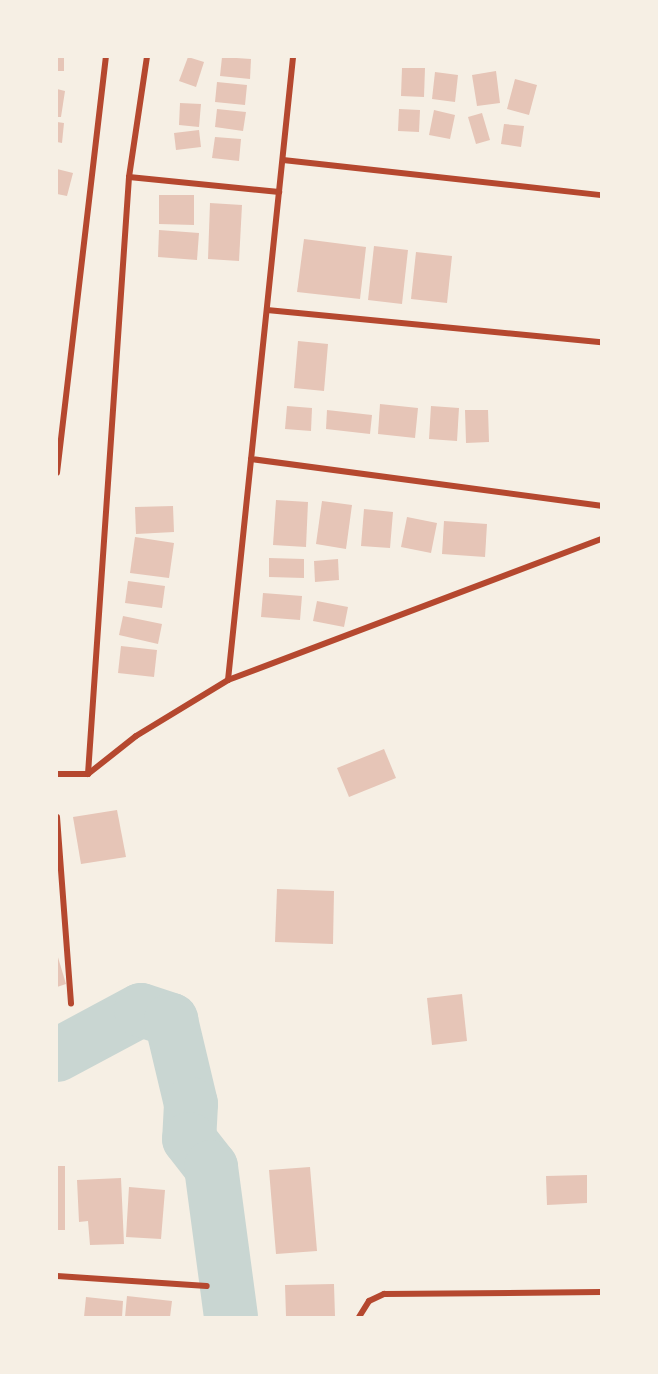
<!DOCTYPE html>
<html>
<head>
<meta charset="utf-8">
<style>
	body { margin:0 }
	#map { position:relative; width:658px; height:1374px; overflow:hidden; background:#f6efe4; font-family:"Noto Sans",sans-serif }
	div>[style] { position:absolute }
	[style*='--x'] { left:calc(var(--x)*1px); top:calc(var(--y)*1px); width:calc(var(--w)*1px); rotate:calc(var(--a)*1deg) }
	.river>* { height:54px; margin:-27px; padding:0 27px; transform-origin:27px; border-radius:27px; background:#c9d6d2 }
	.building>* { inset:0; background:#e6c5b7 }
	.minor>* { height:6px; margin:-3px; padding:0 3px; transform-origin:3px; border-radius:3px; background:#b5482f }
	span { translate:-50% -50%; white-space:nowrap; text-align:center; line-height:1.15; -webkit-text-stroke:4.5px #f6efe4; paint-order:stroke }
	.frame { position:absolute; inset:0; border:58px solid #f6efe4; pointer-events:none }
</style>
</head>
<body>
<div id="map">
	<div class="river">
		<i style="--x:57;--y:1055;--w:95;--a:-28.2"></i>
		<i style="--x:141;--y:1010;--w:32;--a:18"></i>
		<i style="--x:171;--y:1020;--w:86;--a:76.6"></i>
		<i style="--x:191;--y:1104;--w:35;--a:93"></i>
		<i style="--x:189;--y:1139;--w:36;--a:52"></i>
		<i style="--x:211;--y:1167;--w:151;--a:82.4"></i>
	</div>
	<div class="building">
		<i style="clip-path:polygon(57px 57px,64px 57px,64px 71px,57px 71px)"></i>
		<i style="clip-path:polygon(188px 57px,204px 62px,196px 87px,179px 81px)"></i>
		<i style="clip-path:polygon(222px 57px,251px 59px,250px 79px,220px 76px)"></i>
		<i style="clip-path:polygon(402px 68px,425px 68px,424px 97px,401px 96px)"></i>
		<i style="clip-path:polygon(496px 71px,500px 103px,477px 106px,472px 75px)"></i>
		<i style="clip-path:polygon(435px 72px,458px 75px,455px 102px,432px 99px)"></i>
		<i style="clip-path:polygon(515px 79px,537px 85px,529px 115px,507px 109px)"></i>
		<i style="clip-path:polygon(217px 82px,247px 85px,245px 105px,215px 102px)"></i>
		<i style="clip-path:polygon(57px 89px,65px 91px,61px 117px,57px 117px)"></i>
		<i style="clip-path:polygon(180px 103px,201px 104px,199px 127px,179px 125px)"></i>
		<i style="clip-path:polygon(217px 109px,246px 112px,243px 131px,215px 127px)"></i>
		<i style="clip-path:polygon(399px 109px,420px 110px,419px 132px,398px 131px)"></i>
		<i style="clip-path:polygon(434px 110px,455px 115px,450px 139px,429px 135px)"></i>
		<i style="clip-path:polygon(482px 113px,490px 140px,476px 144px,468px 117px)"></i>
		<i style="clip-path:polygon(57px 122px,64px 123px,62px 143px,57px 142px)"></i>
		<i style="clip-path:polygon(504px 124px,524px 126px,521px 147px,501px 144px)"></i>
		<i style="clip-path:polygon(199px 130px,201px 147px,176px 150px,174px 133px)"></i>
		<i style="clip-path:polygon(215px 137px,241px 139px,239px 161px,212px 158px)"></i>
		<i style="clip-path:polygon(57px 169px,73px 173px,67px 196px,57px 194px)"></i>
		<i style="clip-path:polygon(159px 195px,194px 195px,194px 225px,159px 224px)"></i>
		<i style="clip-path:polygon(210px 203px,242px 205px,239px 261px,208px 259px)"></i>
		<i style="clip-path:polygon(159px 230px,199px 233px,197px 260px,158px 257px)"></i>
		<i style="clip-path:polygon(304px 239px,366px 247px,360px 299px,297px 292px)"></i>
		<i style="clip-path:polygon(374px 246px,408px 250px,402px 304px,368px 300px)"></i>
		<i style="clip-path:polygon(416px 252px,452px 256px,447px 303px,411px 299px)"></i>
		<i style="clip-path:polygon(298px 341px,328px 344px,324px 391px,294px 388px)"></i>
		<i style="clip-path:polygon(380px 404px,418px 408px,415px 438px,378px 434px)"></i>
		<i style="clip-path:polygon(287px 406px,312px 408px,311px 431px,285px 429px)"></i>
		<i style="clip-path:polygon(431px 406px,459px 408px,457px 441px,429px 439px)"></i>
		<i style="clip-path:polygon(327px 410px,372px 415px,370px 434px,326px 429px)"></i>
		<i style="clip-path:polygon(465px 410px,488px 410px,489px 442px,466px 443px)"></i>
		<i style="clip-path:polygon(276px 500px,308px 502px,306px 547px,273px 545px)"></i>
		<i style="clip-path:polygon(322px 501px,352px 505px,346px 549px,316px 544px)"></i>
		<i style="clip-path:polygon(173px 506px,174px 532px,136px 534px,135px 507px)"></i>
		<i style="clip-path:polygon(364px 509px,393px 512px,390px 548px,361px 546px)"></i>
		<i style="clip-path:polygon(407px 517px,437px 523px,431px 553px,401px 547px)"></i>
		<i style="clip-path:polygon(444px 521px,487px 524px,485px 557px,442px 554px)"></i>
		<i style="clip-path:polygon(135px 537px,174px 543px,169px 578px,130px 573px)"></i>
		<i style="clip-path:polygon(269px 558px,304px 559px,304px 578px,269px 577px)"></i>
		<i style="clip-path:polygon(338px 559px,339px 580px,315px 582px,314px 561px)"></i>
		<i style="clip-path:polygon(128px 581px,165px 586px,162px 608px,125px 603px)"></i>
		<i style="clip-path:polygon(263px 593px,302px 596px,300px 620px,261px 617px)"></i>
		<i style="clip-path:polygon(317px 601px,348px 607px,344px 627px,313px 621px)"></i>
		<i style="clip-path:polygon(123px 616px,162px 624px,158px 644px,119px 635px)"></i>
		<i style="clip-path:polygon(121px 646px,157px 650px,154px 677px,118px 673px)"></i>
		<i style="clip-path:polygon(384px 749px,396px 778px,349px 797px,337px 768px)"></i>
		<i style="clip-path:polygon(117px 810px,126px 857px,81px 864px,73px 817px)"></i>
		<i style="clip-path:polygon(277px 889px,334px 891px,333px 944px,275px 942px)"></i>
		<i style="clip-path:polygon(57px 954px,66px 984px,57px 987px)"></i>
		<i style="clip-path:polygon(462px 994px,467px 1041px,432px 1045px,427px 998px)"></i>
		<i style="clip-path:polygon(57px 1166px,65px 1166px,65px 1230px,57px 1230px)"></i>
		<i style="clip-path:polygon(310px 1167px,317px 1251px,276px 1254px,269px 1170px)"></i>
		<i style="clip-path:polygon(587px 1175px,587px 1203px,547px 1205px,546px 1176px)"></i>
		<i style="clip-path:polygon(121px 1178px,124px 1244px,90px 1245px,88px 1221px,79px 1222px,77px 1180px)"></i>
		<i style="clip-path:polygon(129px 1187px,165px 1190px,161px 1239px,126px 1237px)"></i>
		<i style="clip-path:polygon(334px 1284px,335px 1317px,286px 1317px,285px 1285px)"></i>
		<i style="clip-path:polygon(127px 1296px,172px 1301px,170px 1317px,125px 1317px)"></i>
		<i style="clip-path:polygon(86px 1297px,123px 1301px,122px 1317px,84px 1317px)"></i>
	</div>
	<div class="minor">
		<i style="--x:283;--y:160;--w:320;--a:6.3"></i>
		<i style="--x:129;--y:177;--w:151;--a:5.7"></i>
		<i style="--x:267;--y:310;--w:336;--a:5.5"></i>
		<i style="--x:251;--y:459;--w:353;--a:7.6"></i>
		<i style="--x:57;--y:473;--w:419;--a:-83.3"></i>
		<i style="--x:228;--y:680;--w:626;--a:-84.04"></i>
		<i style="--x:57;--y:774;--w:31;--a:0"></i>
		<i style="--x:88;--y:774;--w:61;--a:-38.4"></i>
		<i style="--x:136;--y:736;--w:108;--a:-31.3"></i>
		<i style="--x:228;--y:680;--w:399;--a:-20.7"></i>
		<i style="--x:88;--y:774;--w:598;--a:-86.07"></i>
		<i style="--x:129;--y:177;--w:121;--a:-81.5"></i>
		<i style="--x:57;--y:817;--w:187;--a:85.7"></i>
		<i style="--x:57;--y:1276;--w:150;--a:3.8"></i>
		<i style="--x:359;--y:1317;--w:19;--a:-58"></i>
		<i style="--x:369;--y:1301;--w:17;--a:-25"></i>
		<i style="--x:384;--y:1294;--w:217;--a:-0.5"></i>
	</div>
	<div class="frame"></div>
</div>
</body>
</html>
